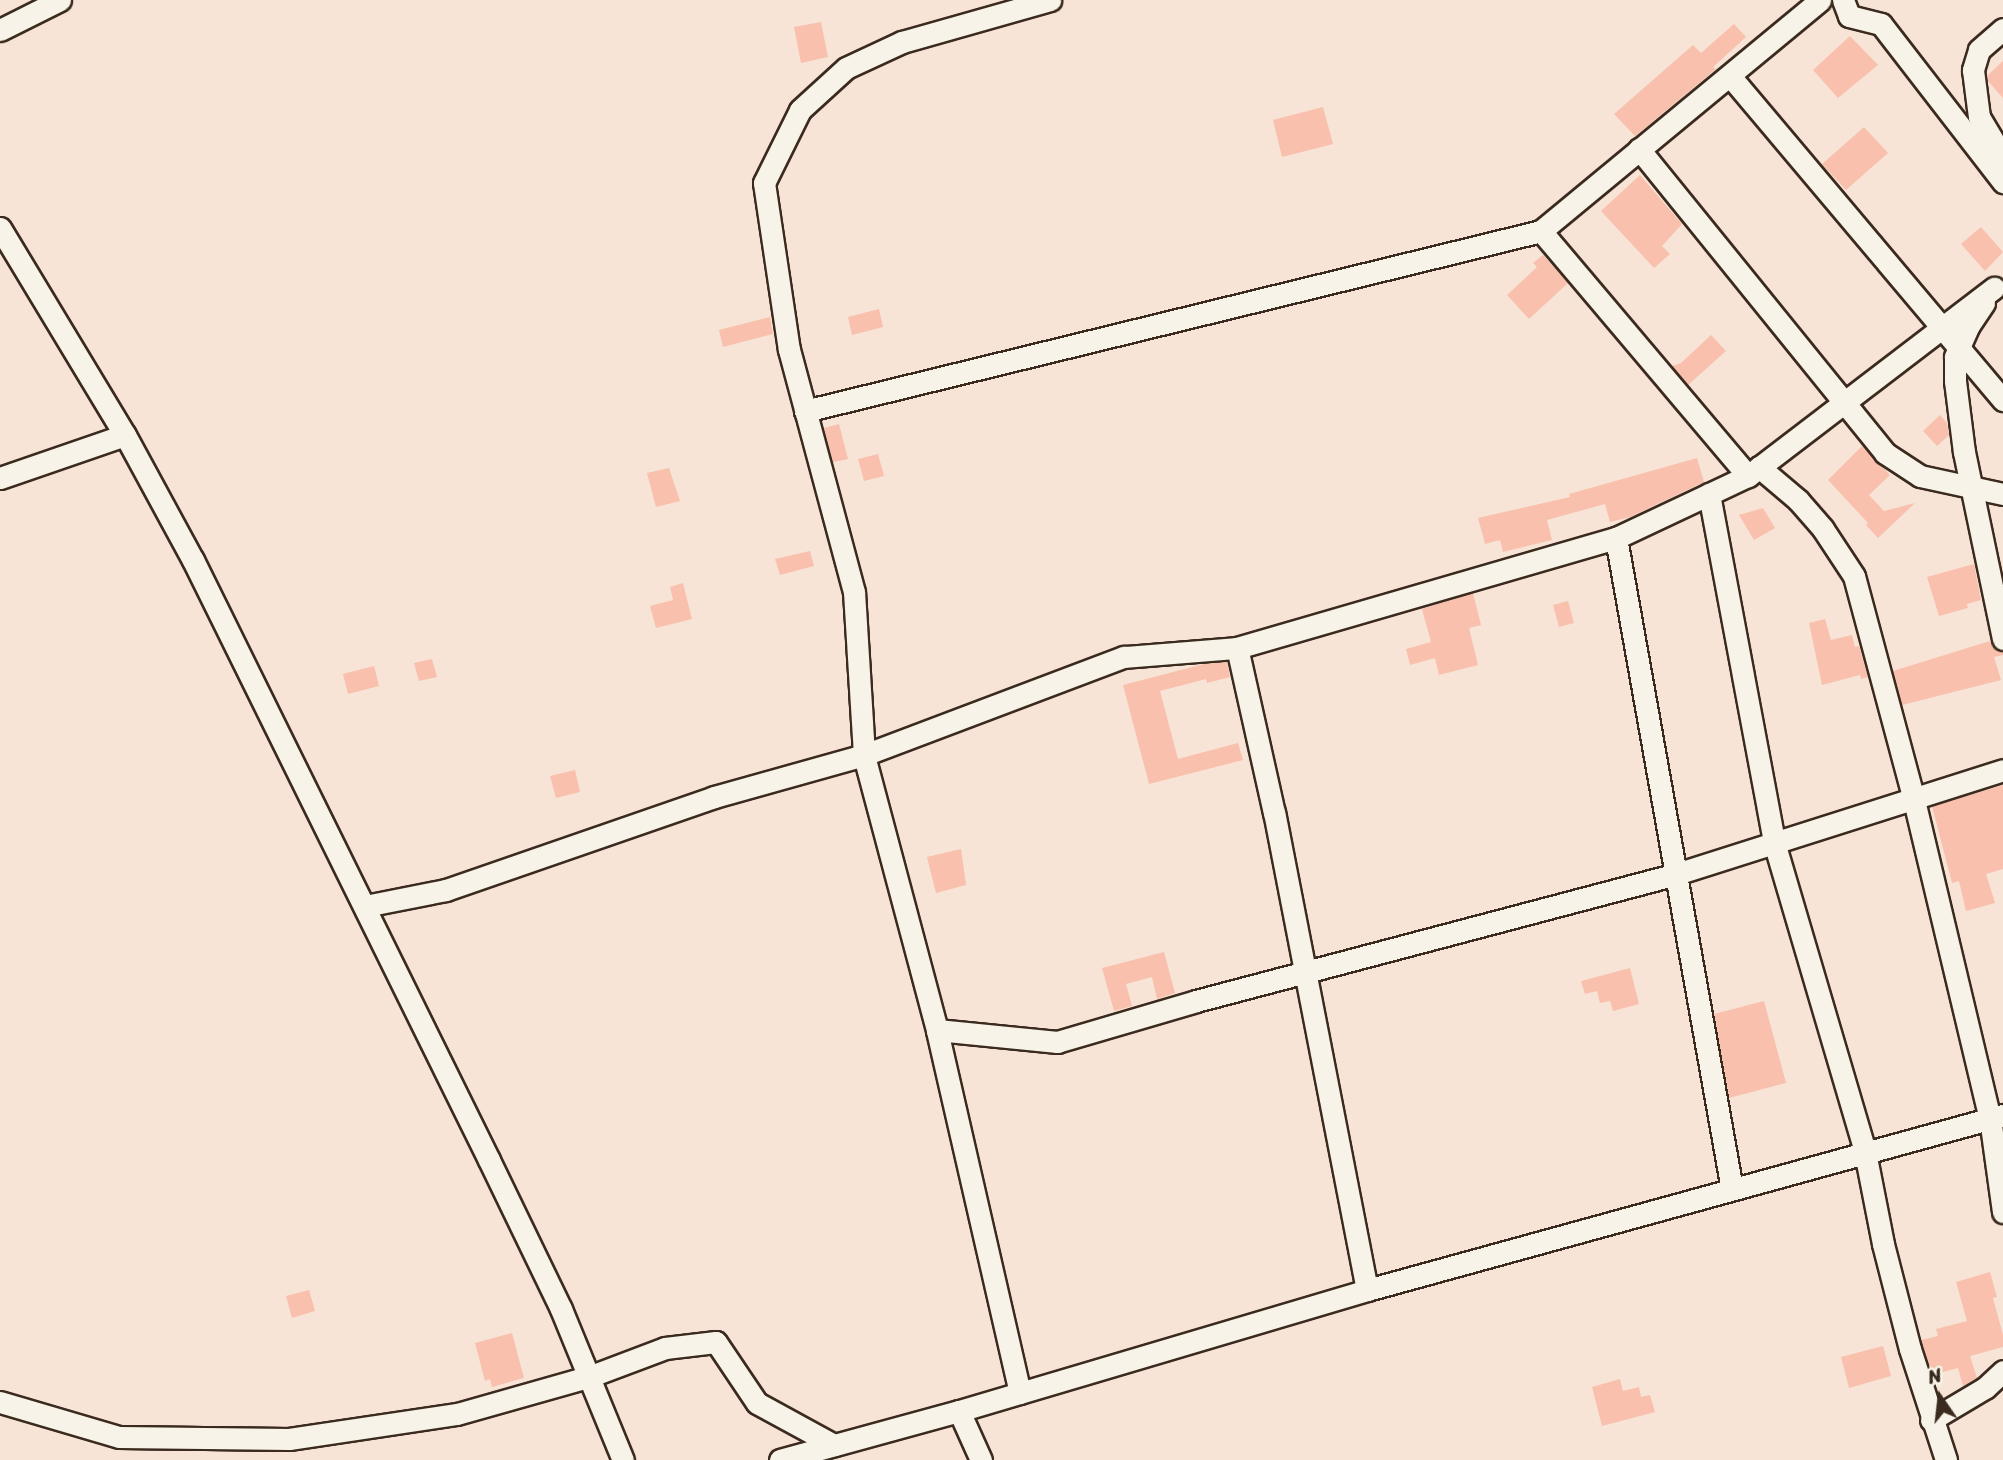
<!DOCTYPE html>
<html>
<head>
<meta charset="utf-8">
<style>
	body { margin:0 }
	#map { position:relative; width:2003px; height:1460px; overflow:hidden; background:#f7e4d6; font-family:Sriracha,sans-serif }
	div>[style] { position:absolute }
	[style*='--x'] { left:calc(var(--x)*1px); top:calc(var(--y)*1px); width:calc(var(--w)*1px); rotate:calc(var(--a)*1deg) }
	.building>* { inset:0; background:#f8c0ad }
	.roads { filter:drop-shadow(2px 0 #3b2a1e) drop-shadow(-2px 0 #3b2a1e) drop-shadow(0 2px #3b2a1e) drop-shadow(0 -2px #3b2a1e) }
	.minor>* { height:21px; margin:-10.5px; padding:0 10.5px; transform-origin:10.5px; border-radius:10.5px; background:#f7f3e8 }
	span { translate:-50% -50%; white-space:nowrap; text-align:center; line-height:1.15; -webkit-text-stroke:5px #f7f3e8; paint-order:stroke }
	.north { position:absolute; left:1905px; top:1362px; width:70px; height:70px; -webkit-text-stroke:5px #f7f3e8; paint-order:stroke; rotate:346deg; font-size:19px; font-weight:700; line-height:28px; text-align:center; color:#3b2a1e }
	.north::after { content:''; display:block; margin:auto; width:24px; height:32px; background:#3b2a1e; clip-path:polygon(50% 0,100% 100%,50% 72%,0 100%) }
</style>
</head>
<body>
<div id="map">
	<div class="building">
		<i style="clip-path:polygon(821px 22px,828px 57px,801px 63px,794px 27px)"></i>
		<i style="clip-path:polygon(1734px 24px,1746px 37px,1713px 67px,1716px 69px,1635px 136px,1614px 114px,1693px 45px,1701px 53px)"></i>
		<i style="clip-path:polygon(1850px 36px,1878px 65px,1838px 98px,1813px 70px)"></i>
		<i style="clip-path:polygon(2003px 61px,2003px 98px,1988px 81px,1987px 76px)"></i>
		<i style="clip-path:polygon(1323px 107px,1333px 144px,1282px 157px,1273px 120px)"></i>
		<i style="clip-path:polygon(1864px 127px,1888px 153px,1846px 190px,1822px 164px)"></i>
		<i style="clip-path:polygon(1640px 175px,1682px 224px,1662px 246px,1670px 254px,1654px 268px,1601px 211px)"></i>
		<i style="clip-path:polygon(1981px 227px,2003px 252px,1985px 271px,1961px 244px)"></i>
		<i style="clip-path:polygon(1543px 255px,1568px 283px,1529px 319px,1507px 295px,1537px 267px,1533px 263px)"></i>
		<i style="clip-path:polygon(879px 309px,883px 327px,852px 335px,848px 317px)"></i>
		<i style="clip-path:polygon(770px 317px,773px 334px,723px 347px,719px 330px)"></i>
		<i style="clip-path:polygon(1711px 335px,1726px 351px,1688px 385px,1672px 366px,1681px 363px)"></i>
		<i style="clip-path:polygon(1940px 415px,1947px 423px,1949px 435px,1937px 446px,1923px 431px)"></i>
		<i style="clip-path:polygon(839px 424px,848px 459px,833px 462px,824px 428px)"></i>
		<i style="clip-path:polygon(1862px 446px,1890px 475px,1869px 495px,1884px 511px,1915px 503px,1878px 538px,1866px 525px,1868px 523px,1828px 480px)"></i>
		<i style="clip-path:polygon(878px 454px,884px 476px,864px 481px,858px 459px)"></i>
		<i style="clip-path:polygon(1697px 458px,1704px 482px,1630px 517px,1610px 522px,1605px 504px,1547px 520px,1552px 540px,1503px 552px,1500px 540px,1485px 544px,1478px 518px,1570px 497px,1569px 494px)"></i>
		<i style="clip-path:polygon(669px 468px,680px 501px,656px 507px,647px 473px)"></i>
		<i style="clip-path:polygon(1763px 508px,1775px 528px,1754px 540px,1739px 515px)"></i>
		<i style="clip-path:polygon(810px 551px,814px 566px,780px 575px,775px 559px)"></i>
		<i style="clip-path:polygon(1974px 564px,1981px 600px,1967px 604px,1968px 608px,1939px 616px,1927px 577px)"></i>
		<i style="clip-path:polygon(683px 583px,692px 619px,656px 628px,650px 606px,673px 600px,670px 587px)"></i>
		<i style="clip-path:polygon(1473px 593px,1481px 625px,1469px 628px,1478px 665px,1439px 675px,1435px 658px,1410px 665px,1406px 649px,1431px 642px,1422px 609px)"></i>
		<i style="clip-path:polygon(1568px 601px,1574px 623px,1559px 627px,1553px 605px)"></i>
		<i style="clip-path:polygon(1825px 619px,1831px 640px,1852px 635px,1855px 647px,1859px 646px,1868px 677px,1861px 679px,1860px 675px,1822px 685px,1809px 623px)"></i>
		<i style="clip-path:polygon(1990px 641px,1994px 648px,2003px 652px,2003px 655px,1994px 657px,2001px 680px,1902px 705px,1893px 671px)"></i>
		<i style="clip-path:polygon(432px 659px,437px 677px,419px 681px,414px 663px)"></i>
		<i style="clip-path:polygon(1227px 662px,1230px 677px,1207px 683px,1206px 679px,1160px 691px,1178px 759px,1238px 743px,1243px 760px,1149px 784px,1123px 685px,1204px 664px)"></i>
		<i style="clip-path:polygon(374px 666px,379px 686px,348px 694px,343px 674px)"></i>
		<i style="clip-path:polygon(575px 770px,580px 792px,556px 798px,550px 776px)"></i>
		<i style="clip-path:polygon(2003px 785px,2003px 869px,1986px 874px,1995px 903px,1966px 911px,1959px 881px,1952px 883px,1932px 806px)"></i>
		<i style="clip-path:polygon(961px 849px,966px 885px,936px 893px,927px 857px)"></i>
		<i style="clip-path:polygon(1164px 952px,1175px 993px,1157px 999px,1152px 977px,1126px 984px,1132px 1006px,1114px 1011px,1102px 968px)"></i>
		<i style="clip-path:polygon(1630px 968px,1639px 1004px,1613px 1011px,1610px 1001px,1600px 1003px,1597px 991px,1585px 994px,1581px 981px)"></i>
		<i style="clip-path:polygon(1764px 1001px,1786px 1083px,1729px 1098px,1714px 1014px)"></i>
		<i style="clip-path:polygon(1990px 1272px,1997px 1297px,1993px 1298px,2003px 1335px,2003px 1347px,1970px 1356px,1977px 1378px,1963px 1386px,1958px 1368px,1932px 1375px,1921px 1340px,1938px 1336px,1936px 1329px,1967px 1321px,1956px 1282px)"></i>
		<i style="clip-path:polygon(309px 1290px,315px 1311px,292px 1318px,286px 1296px)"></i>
		<i style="clip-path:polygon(512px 1333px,524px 1378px,492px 1387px,490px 1379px,485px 1381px,475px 1343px)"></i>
		<i style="clip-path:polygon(1883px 1346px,1891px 1376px,1849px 1388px,1841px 1357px)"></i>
		<i style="clip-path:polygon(1620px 1379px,1623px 1391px,1639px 1387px,1641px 1397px,1650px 1395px,1655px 1412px,1602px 1426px,1592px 1387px)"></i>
	</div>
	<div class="roads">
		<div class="minor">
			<i style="--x:1843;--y:0;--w:17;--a:69"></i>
			<i style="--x:1849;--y:16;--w:33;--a:14"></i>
			<i style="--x:1881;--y:24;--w:200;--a:52.3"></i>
			<i style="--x:2003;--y:29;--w:32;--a:139"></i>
			<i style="--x:1979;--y:50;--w:21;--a:107"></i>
			<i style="--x:1973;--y:70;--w:47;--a:82.7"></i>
			<i style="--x:1979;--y:117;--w:47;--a:59"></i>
			<i style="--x:0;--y:30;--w:67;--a:-26.6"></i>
			<i style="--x:1730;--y:76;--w:424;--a:49.9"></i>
			<i style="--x:1639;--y:149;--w:391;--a:51"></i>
			<i style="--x:1885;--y:453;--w:42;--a:33.3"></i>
			<i style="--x:1920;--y:476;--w:85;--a:12.2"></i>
			<i style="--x:0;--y:228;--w:242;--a:58.9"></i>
			<i style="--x:1984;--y:303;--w:27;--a:124"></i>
			<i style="--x:1969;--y:325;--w:35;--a:114"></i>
			<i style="--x:1955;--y:357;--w:24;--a:90"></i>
			<i style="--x:1955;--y:381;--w:72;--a:82.8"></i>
			<i style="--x:1964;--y:452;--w:191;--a:78.2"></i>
			<i style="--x:805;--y:411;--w:758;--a:-13.74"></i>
			<i style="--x:1759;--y:467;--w:51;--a:40.2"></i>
			<i style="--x:1798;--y:500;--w:38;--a:49"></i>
			<i style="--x:1823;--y:529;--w:56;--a:56.6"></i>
			<i style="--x:1854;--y:576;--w:228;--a:75"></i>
			<i style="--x:1913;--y:796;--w:331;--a:76.6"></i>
			<i style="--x:1990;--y:1118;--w:95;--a:82.1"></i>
			<i style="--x:1748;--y:476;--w:321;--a:-130.2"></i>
			<i style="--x:1541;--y:231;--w:362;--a:-39.6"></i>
			<i style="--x:0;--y:478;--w:132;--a:-19"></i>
			<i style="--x:125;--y:435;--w:142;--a:61.5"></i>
			<i style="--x:193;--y:560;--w:669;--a:63.74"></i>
			<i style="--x:489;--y:1160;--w:165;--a:64.2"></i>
			<i style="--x:561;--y:1309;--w:163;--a:67.7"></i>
			<i style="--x:1709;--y:494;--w:354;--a:79.4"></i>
			<i style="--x:1774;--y:842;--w:323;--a:73.6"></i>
			<i style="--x:1865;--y:1152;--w:94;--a:78.9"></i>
			<i style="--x:1883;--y:1244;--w:108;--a:75.6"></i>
			<i style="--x:1910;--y:1349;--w:117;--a:72"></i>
			<i style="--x:1616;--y:538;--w:146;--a:-25.2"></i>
			<i style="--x:1748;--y:476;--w:310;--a:-37.4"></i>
			<i style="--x:365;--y:906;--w:83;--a:-11.2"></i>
			<i style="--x:446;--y:890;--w:284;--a:-19.1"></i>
			<i style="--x:714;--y:797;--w:156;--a:-15.6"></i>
			<i style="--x:864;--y:755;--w:278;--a:-20.7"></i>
			<i style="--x:1124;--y:657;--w:113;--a:-4.6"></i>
			<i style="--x:937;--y:1030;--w:121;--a:5.7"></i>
			<i style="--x:1057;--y:1042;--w:145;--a:-16.4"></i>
			<i style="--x:1196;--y:1001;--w:497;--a:-14.8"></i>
			<i style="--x:1676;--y:874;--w:343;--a:-17.6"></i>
			<i style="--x:1367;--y:1290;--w:486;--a:-101"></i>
			<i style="--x:1274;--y:813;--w:169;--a:-102.6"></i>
			<i style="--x:1237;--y:648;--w:395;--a:-16.2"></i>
			<i style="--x:1616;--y:538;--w:661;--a:79.9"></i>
			<i style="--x:1020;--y:1393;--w:372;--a:-102.9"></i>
			<i style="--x:937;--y:1030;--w:285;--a:-104.9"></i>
			<i style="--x:864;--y:755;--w:163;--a:-93.5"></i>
			<i style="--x:854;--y:592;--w:251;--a:-105"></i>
			<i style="--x:789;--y:350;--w:169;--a:-98.5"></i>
			<i style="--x:764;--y:183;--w:81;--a:-63.7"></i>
			<i style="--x:800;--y:110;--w:62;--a:-42.4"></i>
			<i style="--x:846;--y:68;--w:62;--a:-24.9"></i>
			<i style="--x:902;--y:42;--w:154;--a:-15.8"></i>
			<i style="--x:0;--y:1402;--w:124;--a:16.4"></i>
			<i style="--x:119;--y:1437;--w:170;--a:0.7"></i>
			<i style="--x:289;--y:1439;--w:170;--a:-8.5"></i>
			<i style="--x:457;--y:1414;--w:139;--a:-15.8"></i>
			<i style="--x:591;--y:1376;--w:79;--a:-20.7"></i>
			<i style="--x:665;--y:1348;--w:51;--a:-6.7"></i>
			<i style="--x:716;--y:1342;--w:73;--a:56.1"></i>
			<i style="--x:757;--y:1403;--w:88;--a:28.6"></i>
			<i style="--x:959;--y:1411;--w:54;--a:65.8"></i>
			<i style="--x:1931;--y:1420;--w:63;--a:-30.7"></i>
			<i style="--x:1985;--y:1388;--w:25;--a:-43"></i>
			<i style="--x:780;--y:1460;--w:186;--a:-15.3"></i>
			<i style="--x:959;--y:1411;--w:426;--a:-16.5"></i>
			<i style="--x:1367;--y:1290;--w:660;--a:-15.38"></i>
		</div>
	</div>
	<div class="north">N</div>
</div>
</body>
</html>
